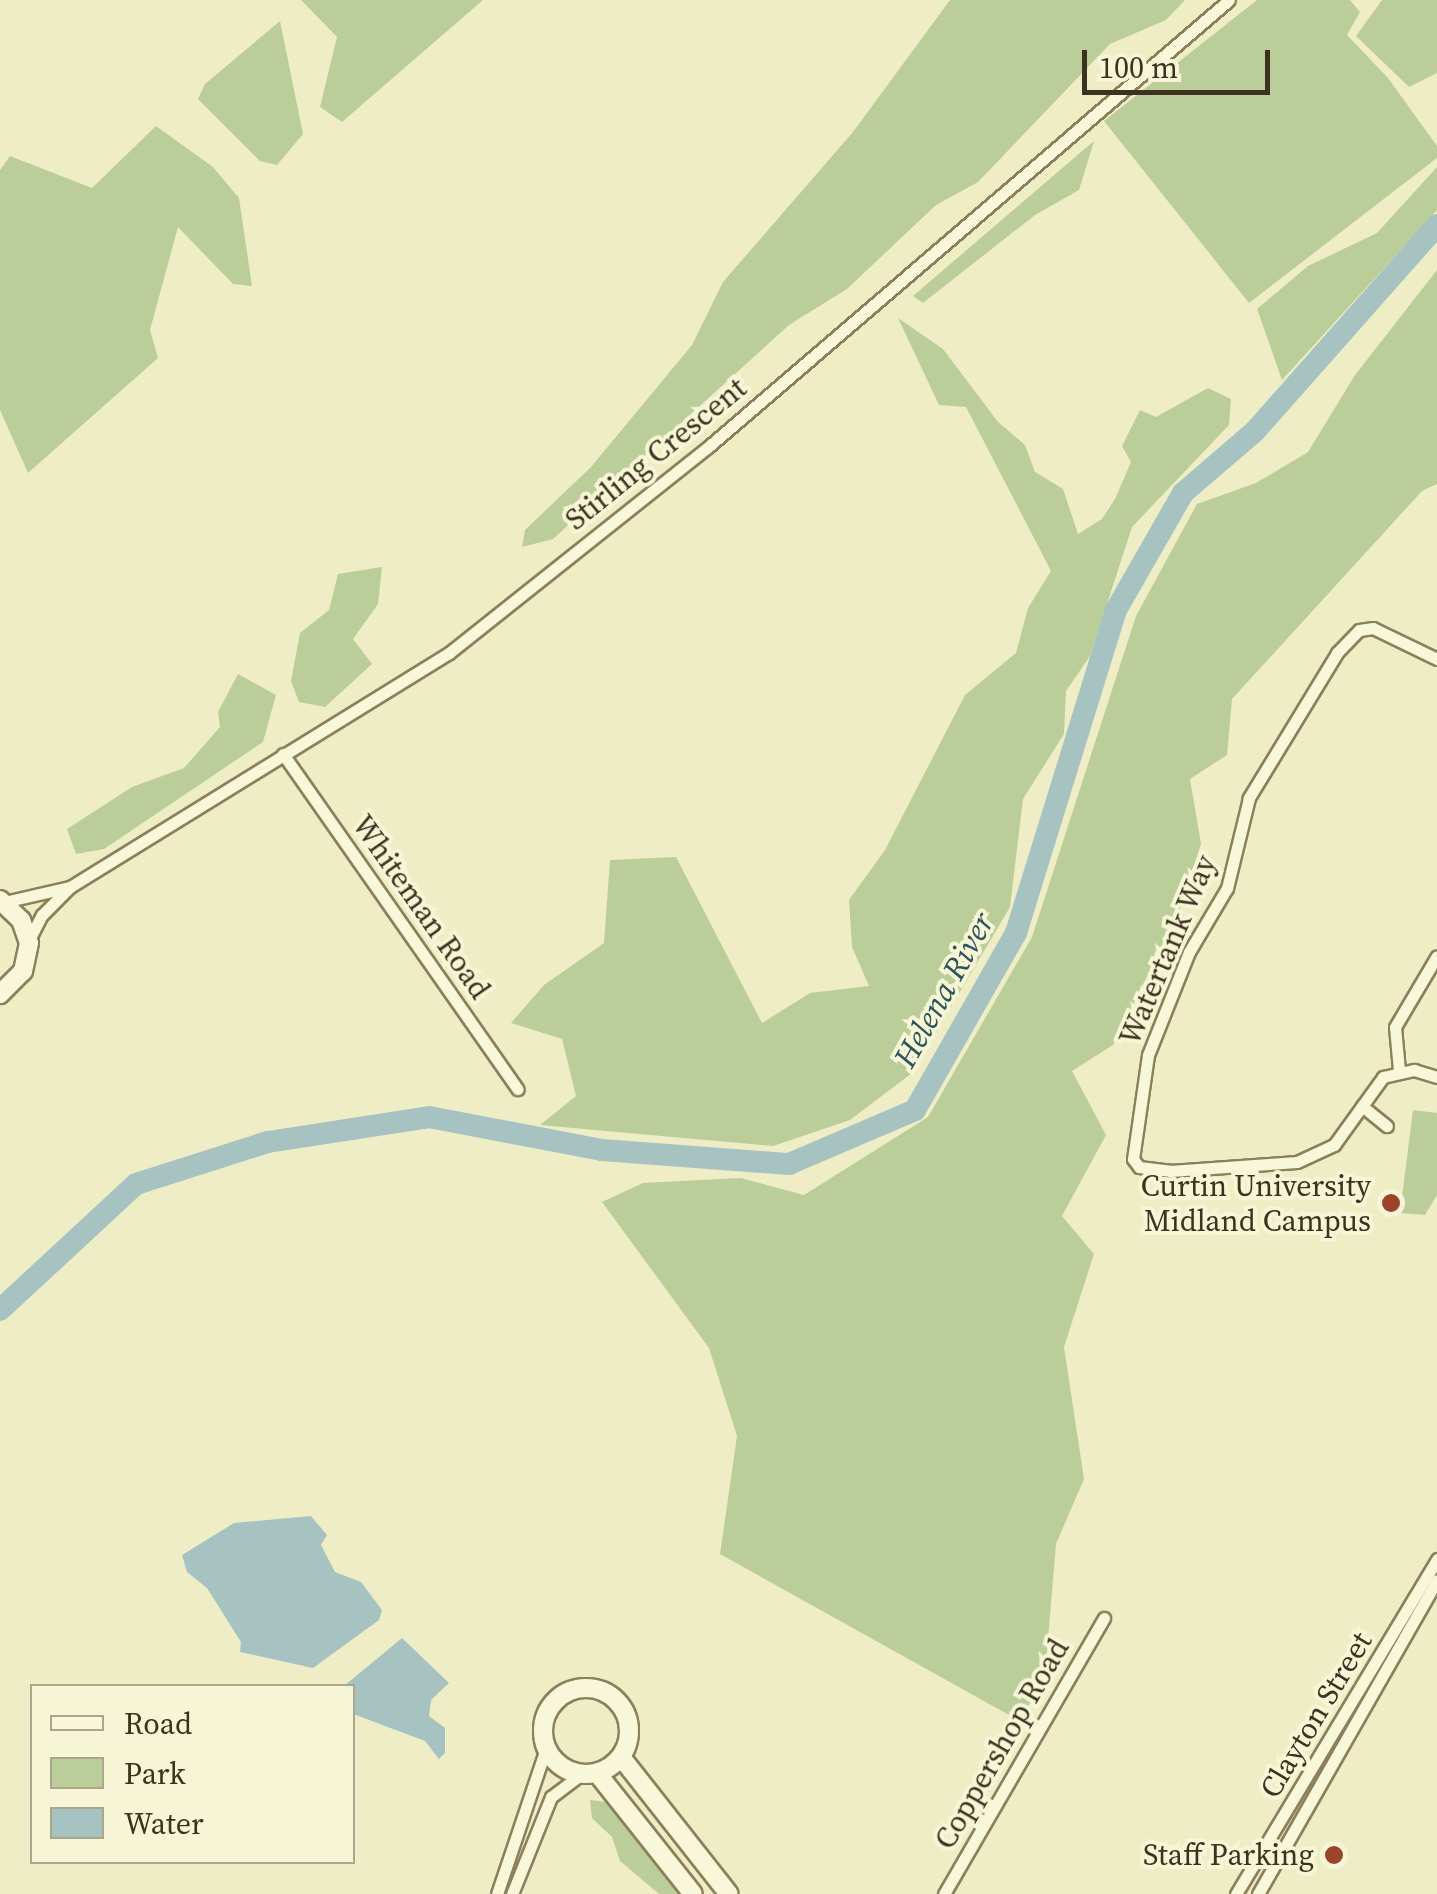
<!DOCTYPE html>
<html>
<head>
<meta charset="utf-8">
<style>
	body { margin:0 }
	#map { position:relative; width:1437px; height:1894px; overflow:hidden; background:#efedc6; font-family:"Source Serif 4",serif }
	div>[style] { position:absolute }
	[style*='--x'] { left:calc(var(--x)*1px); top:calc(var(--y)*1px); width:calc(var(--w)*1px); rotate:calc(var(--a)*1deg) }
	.green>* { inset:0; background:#bbce99 }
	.water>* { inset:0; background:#a7c3c1 }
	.river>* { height:22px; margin:-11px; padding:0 11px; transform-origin:11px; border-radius:11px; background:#a7c3c1 }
	.roads { filter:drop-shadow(2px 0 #8b805b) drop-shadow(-2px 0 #8b805b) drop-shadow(0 2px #8b805b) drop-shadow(0 -2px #8b805b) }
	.street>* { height:11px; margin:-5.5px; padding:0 5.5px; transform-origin:5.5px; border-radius:5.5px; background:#f9f7da }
	.secondary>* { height:18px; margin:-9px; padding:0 9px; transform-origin:9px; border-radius:9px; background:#f9f7da }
	.secondary>.ring { margin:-9px; padding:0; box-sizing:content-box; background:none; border:18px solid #f9f7da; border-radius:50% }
	.dots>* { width:28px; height:28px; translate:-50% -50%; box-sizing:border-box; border:5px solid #f6f5d6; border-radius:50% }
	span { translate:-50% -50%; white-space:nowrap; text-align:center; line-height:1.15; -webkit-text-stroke:8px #f6f5d6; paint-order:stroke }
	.street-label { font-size:30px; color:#3b331f }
	.poi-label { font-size:30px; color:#3b331f }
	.right { translate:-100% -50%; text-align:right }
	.water-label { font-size:32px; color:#2e535b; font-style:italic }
	.legend { position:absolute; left:30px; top:1684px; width:325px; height:180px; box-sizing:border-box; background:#f6f5d6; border:2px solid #aba78d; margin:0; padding:12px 18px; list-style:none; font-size:30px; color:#3b331f }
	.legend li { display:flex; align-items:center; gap:20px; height:50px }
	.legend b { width:50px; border:2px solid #aba78d }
	.scale { position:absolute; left:1082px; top:50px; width:188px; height:45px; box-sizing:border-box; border:5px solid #3b331f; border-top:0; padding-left:12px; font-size:30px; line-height:35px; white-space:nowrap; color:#3b331f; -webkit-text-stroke:8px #f6f5d6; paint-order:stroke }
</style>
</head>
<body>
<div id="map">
	<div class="green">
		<i style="clip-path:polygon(483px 0,342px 122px,320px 107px,337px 37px,301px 0)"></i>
		<i style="clip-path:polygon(950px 0,1185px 0,1166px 20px,1110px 44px,978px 182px,936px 205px,847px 289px,789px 325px,553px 539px,522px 547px,525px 530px,591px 467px,692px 345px,723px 282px,853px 132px)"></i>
		<i style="clip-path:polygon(1257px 0,1350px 0,1360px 12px,1347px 35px,1388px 78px,1437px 146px,1437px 158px,1249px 303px,1104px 121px)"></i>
		<i style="clip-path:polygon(1382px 0,1437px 0,1437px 73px,1409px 87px,1356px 36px)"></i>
		<i style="clip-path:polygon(280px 21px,303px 134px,277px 165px,260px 161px,198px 99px,205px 84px)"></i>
		<i style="clip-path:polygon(156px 126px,213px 167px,239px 198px,252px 286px,233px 284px,178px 227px,150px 330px,158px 358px,28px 473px,0 410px,0 170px,10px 156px,92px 188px)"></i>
		<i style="clip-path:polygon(1094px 141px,1079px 190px,1035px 215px,923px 303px,913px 296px)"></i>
		<i style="clip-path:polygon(1437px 167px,1437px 210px,1282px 380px,1257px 309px,1308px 266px,1377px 233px)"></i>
		<i style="clip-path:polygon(1437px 270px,1437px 484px,1422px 491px,1232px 699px,1227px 755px,1190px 779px,1201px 844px,1179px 912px,1113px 1045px,1072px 1071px,1106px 1135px,1062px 1216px,1094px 1254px,1064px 1347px,1084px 1479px,1056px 1544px,1045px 1675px,1020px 1721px,720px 1554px,737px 1436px,709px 1348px,602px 1202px,643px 1183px,741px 1178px,804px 1195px,928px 1117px,1032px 937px,1136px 616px,1197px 504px,1256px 483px,1308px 452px,1355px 375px)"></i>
		<i style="clip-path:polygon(898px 318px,943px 349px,998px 422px,1025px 445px,1035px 472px,1063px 489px,1078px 534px,1102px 519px,1115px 499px,1131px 462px,1122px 446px,1140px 410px,1156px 417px,1208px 388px,1231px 399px,1229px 425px,1132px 527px,1090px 656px,1066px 691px,1064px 734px,1023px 799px,1010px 907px,912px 1073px,850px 1120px,773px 1146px,540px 1125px,576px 1096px,562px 1039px,511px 1023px,544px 985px,604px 943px,610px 860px,676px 857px,762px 1023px,810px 993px,869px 986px,852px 947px,849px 900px,885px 850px,965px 695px,1016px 653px,1028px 608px,1051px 571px,966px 407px,939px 405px)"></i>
		<i style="clip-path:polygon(382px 567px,378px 604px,353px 639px,372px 664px,325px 707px,299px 702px,291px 681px,300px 633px,329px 610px,338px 574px)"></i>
		<i style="clip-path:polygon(238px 674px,276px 695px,263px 742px,104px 849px,76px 854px,67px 829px,132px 787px,184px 768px,220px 727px,218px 712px)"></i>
		<i style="clip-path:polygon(1413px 1110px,1437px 1113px,1437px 1195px,1425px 1215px,1400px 1213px)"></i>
		<i style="clip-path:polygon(590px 1800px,607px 1802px,680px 1894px,659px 1894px,620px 1861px,612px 1837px,592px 1818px)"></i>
	</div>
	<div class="water">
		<i style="clip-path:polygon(311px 1516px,327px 1535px,321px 1545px,335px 1572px,361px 1582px,382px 1610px,379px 1620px,313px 1668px,240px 1652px,241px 1642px,207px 1588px,187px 1572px,182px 1555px,234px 1523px)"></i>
		<i style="clip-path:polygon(402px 1638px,449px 1683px,431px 1700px,429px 1716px,445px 1728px,445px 1753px,439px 1759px,425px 1741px,353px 1714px,352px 1686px,344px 1686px)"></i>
	</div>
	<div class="river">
		<i style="--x:0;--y:1310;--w:185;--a:-42.8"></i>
		<i style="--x:136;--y:1184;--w:139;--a:-17.7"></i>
		<i style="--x:268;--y:1142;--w:163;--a:-8.8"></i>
		<i style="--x:429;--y:1117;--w:176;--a:10.8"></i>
		<i style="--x:602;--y:1150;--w:188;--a:4.3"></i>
		<i style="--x:789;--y:1164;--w:137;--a:-23.2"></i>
		<i style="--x:915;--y:1110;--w:204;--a:-60.3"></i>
		<i style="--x:1016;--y:933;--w:338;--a:-72.8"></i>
		<i style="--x:1116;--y:610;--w:135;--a:-60.2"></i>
		<i style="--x:1183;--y:493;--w:95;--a:-40.7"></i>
		<i style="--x:1255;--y:431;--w:275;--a:-48.5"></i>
	</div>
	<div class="roads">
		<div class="street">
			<i style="--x:1437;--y:659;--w:71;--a:-154.2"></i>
			<i style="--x:1373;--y:628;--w:14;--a:172"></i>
			<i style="--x:1359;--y:630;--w:32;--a:134"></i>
			<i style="--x:1337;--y:653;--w:170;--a:121.3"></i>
			<i style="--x:1249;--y:798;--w:93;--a:103.7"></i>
			<i style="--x:1227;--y:888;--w:74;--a:120.7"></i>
			<i style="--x:1189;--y:952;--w:111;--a:111.7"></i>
			<i style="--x:1148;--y:1055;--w:105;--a:98.2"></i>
			<i style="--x:1133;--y:1159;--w:10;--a:53"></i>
			<i style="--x:1139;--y:1167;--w:31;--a:7"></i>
			<i style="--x:1170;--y:1171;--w:127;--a:-4.1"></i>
			<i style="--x:1297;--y:1162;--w:41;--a:-24.7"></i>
			<i style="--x:1334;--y:1145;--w:84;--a:-54.2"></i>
			<i style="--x:1383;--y:1077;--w:32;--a:-13"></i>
			<i style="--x:1414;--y:1070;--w:24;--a:17"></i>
			<i style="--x:283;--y:754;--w:409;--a:55"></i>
			<i style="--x:4;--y:902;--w:68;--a:-12.8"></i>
			<i style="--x:29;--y:940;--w:28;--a:-63"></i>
			<i style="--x:42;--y:915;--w:40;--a:-45"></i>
			<i style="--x:70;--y:887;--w:445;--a:-31.7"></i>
			<i style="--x:449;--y:653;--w:331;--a:-38.5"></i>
			<i style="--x:708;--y:447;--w:686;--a:-40.63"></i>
			<i style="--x:1399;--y:1070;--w:43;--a:-95.3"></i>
			<i style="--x:1395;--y:1027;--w:82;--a:-59.4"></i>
			<i style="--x:1362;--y:1106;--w:32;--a:39"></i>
			<i style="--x:497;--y:1894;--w:154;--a:-71.4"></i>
			<i style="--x:512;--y:1894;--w:105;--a:-68.1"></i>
			<i style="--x:551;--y:1797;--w:38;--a:-37"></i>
			<i style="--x:944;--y:1894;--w:319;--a:-59.9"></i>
			<i style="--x:1236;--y:1894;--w:391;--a:-59"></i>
			<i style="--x:1258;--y:1894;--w:361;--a:-60.3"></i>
		</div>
		<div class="secondary">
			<i style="--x:0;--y:900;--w:29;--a:44"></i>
			<i style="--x:21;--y:920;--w:24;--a:71"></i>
			<i style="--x:29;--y:943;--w:29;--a:102"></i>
			<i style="--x:23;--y:971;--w:33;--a:135"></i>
			<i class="ring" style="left:543px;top:1688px;width:68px;height:68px"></i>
			<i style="--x:621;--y:1757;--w:174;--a:51.8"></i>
			<i style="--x:597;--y:1773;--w:154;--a:51.6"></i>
		</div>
	</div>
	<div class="dots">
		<i style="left:1391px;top:1203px;background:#9b442a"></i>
		<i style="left:1334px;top:1855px;background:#9b442a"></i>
	</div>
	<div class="street-label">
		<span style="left:656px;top:454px;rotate:-39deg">Stirling Crescent</span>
		<span style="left:421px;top:907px;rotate:55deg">Whiteman Road</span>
		<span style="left:1168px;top:950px;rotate:-67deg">Watertank Way</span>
		<span style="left:1316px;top:1715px;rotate:-59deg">Clayton Street</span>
		<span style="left:1002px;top:1744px;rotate:-60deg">Coppershop Road</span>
	</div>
	<div class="poi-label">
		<span class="right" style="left:1371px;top:1203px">Curtin University<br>Midland Campus</span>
		<span class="right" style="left:1314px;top:1855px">Staff Parking</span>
	</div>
	<div class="water-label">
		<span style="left:944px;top:990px;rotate:-61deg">Helena River</span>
	</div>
	<ul class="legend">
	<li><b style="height:12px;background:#f9f7da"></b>Road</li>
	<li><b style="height:28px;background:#bbce99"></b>Park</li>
	<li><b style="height:28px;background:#a7c3c1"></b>Water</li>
	</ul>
	<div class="scale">100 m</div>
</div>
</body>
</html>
